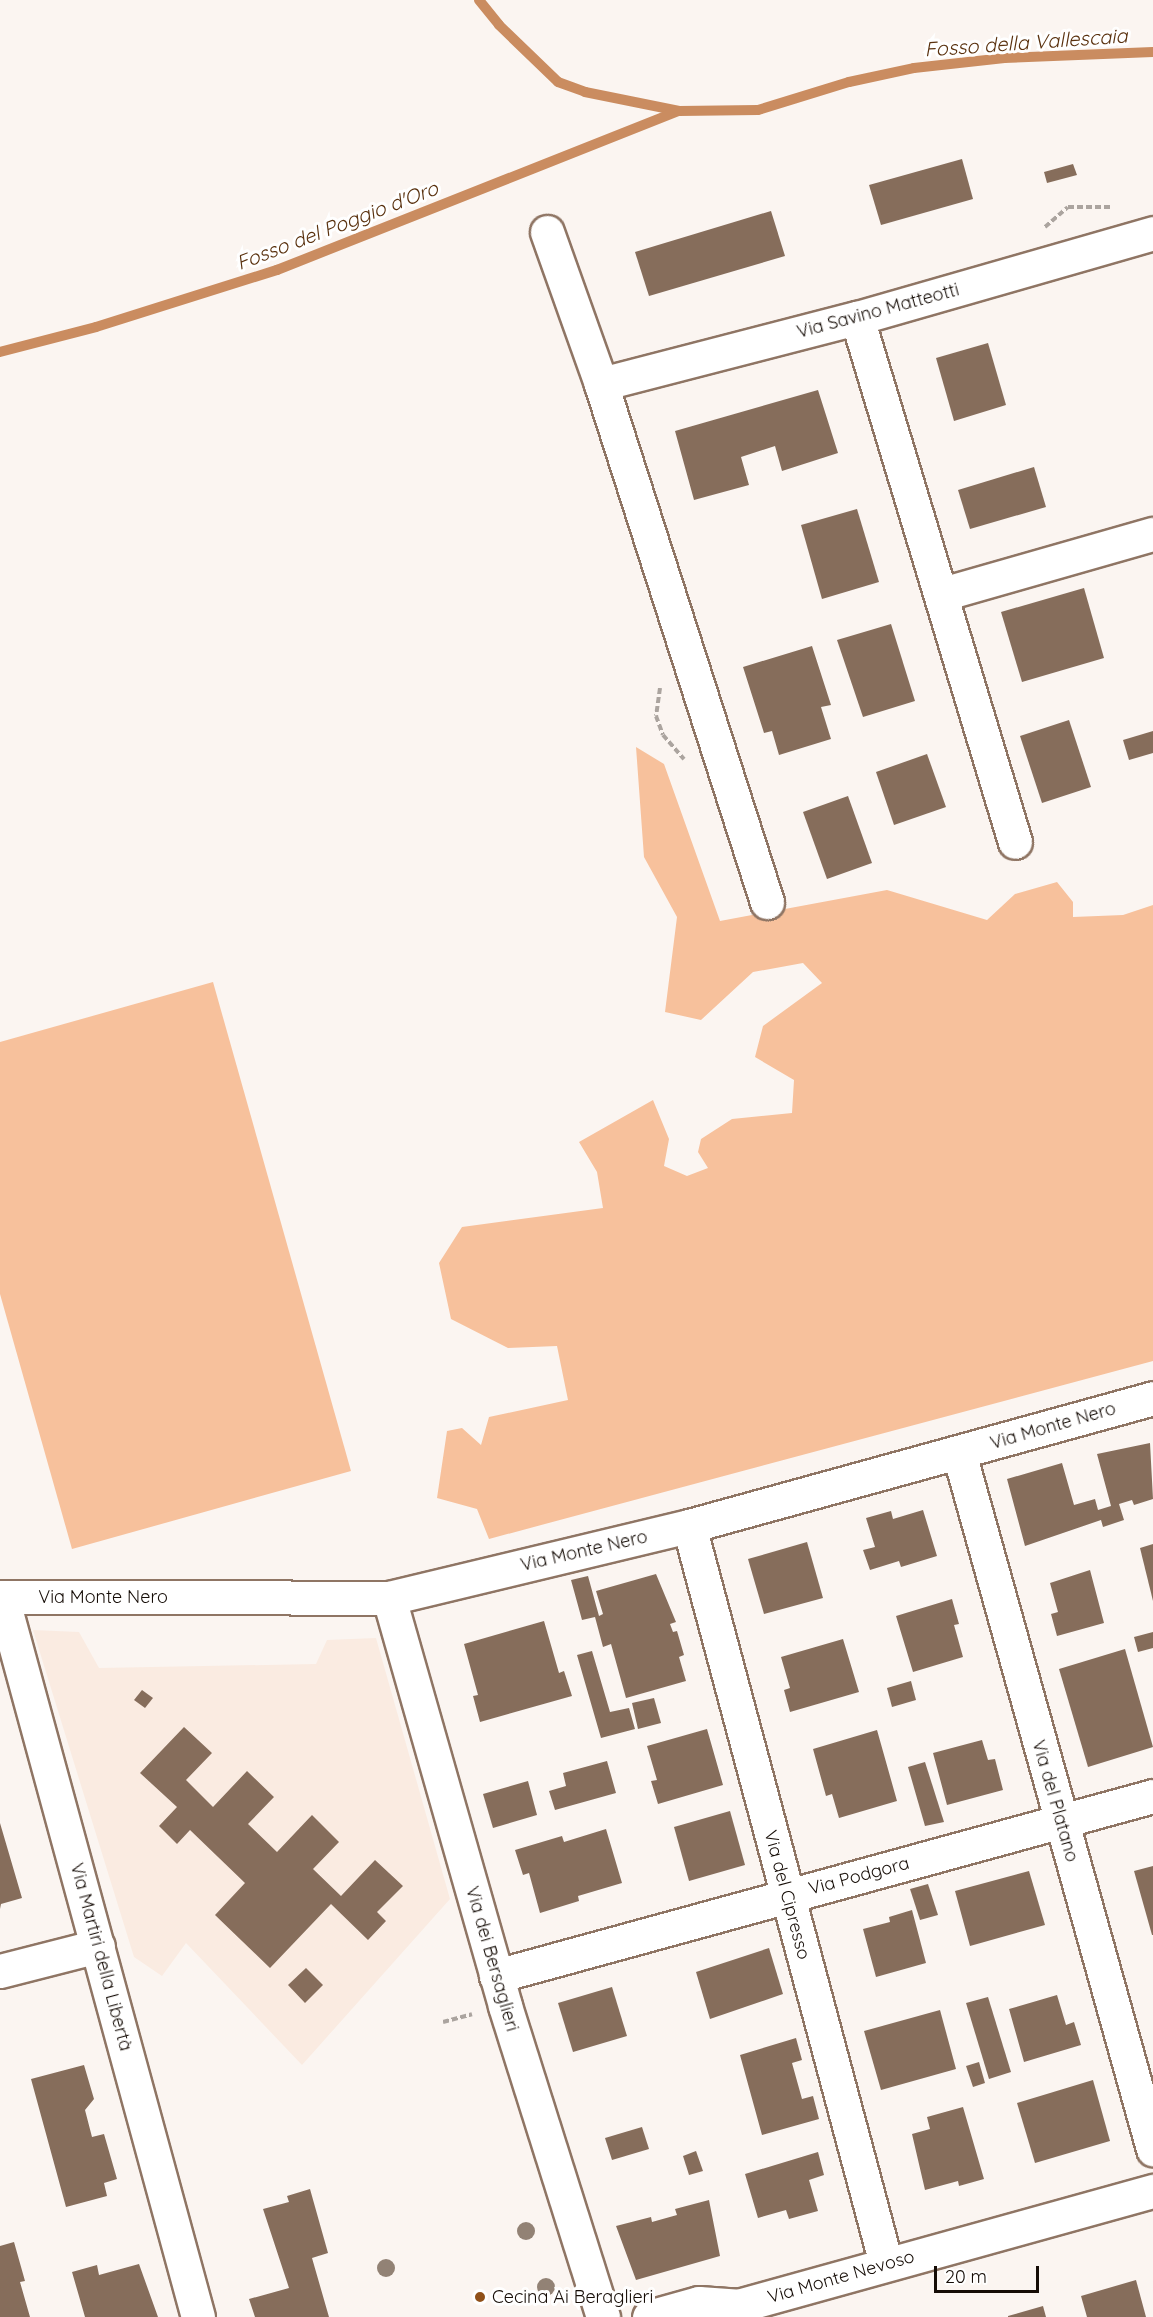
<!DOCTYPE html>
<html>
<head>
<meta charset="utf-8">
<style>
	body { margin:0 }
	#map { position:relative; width:1153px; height:2317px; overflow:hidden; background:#fbf5f1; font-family:Quicksand,sans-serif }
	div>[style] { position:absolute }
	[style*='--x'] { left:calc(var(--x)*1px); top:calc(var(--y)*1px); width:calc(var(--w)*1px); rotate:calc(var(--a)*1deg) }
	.built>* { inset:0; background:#faebe1 }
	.green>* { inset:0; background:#f7c19c }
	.stream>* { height:10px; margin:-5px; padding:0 5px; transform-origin:5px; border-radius:5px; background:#ca8c60 }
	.building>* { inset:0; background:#866d5b }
	.path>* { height:4px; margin-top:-2px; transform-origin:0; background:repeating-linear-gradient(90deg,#aba49f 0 6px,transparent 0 9px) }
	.roads { filter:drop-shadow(2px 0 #8f7564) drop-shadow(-2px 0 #8f7564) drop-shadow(0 2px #8f7564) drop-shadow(0 -2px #8f7564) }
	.minor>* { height:33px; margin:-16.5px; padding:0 16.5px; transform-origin:16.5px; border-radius:16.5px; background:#fff }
	.trees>* { width:18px; height:18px; margin:-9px; border-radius:50%; background:#928275 }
	.dots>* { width:16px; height:16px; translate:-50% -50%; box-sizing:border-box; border:3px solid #fff; border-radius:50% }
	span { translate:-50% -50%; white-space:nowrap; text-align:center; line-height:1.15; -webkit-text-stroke:6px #fff; paint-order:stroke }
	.street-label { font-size:18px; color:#150c06 }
	.poi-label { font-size:18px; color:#150c06 }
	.left { translate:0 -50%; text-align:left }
	.water-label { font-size:20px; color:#59300d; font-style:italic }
	.scale { position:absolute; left:934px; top:2266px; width:105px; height:27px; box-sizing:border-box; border:3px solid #150c06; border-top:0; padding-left:8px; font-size:18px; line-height:21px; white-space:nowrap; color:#150c06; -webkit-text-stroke:4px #fff; paint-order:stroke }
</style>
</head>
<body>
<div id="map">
	<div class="built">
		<i style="clip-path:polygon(33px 1630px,79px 1632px,99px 1668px,316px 1664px,327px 1640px,376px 1638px,450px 1899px,302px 2065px,186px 1943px,162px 1976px,134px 1957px)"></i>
	</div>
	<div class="green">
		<i style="clip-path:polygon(636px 747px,664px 764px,720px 921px,887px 890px,987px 920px,1015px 894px,1057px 882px,1073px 902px,1073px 917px,1123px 915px,1153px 905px,1153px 1361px,489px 1539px,477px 1509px,437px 1498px,447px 1431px,462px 1428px,481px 1445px,489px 1417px,568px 1400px,557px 1346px,508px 1348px,451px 1319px,439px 1263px,462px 1227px,603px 1208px,597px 1172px,579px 1142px,653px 1100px,669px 1139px,664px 1166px,687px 1176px,708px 1168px,698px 1152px,701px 1139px,732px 1119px,792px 1113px,794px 1080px,755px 1057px,763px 1026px,822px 983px,803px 963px,753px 972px,701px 1020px,665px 1012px,677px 917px,644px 857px)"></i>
		<i style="clip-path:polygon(213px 982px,351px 1471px,72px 1549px,0 1294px,0 1042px)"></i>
	</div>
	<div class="stream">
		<i style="--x:479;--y:0;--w:32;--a:51"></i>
		<i style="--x:499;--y:25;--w:82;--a:44"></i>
		<i style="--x:558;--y:82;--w:29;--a:20"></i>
		<i style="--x:585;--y:92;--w:96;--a:11.4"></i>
		<i style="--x:679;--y:111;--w:79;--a:-0.7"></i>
		<i style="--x:758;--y:110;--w:95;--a:-17.1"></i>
		<i style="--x:849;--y:82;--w:66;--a:-12.2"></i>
		<i style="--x:914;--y:68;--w:91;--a:-6.3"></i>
		<i style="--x:1004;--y:58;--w:149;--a:-2.3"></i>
		<i style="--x:0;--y:352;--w:99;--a:-14.6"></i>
		<i style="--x:96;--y:327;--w:190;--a:-17.5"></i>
		<i style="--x:277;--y:270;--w:432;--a:-21.6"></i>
	</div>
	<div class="building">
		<i style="clip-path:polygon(962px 159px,973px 199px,881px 225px,869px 185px)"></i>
		<i style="clip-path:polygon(1073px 164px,1077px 175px,1047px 183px,1044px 172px)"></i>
		<i style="clip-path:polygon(771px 211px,785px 256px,649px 296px,635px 252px)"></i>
		<i style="clip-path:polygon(988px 343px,1006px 405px,954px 421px,936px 358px)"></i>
		<i style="clip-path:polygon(818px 390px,838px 453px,782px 471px,775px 446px,741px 457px,749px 485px,694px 500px,675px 431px)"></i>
		<i style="clip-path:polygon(1034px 467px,1046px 507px,970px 529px,958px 490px)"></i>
		<i style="clip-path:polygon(857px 509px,879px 582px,822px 599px,801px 525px)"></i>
		<i style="clip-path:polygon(1084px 588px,1104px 658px,1022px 682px,1001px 612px)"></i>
		<i style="clip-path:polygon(891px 624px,915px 701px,863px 717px,837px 640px)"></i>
		<i style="clip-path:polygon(812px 646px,831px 705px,821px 707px,831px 739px,779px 755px,772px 731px,764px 733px,743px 667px)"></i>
		<i style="clip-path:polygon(1069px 720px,1091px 787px,1042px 803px,1020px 736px)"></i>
		<i style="clip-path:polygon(1153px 731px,1153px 753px,1129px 760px,1123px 740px)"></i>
		<i style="clip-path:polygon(927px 754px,946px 807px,894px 825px,876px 772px)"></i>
		<i style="clip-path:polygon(848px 796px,872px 863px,827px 879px,803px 812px)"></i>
		<i style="clip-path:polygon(1150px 1443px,1153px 1499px,1134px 1505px,1132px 1500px,1119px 1504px,1124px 1520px,1103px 1527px,1101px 1520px,1025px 1546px,1007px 1479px,1062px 1463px,1074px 1505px,1095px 1499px,1098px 1510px,1111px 1506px,1097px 1454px)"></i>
		<i style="clip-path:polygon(923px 1510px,937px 1556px,901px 1567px,899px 1561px,870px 1570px,863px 1550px,875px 1547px,866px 1518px,891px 1511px,893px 1519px)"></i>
		<i style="clip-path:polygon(807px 1542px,823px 1598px,764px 1614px,748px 1559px)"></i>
		<i style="clip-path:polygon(1153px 1544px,1153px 1601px,1140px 1548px)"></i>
		<i style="clip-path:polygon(1090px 1570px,1104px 1623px,1057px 1636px,1051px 1614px,1058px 1612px,1050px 1583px)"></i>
		<i style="clip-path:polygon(656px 1574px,676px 1622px,670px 1624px,673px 1632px,677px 1631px,684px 1655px,679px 1657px,686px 1681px,626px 1698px,611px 1644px,603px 1647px,595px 1617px,582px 1620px,571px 1580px,588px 1576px,599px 1616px,603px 1614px,596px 1591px)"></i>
		<i style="clip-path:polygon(952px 1599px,959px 1624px,954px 1625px,963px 1657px,913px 1672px,896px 1616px)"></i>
		<i style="clip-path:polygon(544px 1621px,559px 1673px,564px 1671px,572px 1696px,480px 1722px,473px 1696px,478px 1695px,464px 1644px)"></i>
		<i style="clip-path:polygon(1153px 1632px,1153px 1648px,1138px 1652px,1134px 1637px)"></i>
		<i style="clip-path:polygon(843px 1639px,859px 1692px,790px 1712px,784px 1690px,790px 1688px,781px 1657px)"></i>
		<i style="clip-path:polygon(1125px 1649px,1153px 1747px,1088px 1767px,1059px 1669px)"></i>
		<i style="clip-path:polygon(592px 1651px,610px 1712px,629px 1708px,635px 1729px,601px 1738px,577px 1655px)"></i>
		<i style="clip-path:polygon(911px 1681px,916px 1700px,892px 1707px,887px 1688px)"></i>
		<i style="clip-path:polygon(142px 1690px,153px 1698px,145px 1708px,134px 1700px)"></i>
		<i style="clip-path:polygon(654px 1698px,661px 1723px,638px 1729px,632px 1703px)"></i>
		<i style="clip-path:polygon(184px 1727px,212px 1753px,186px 1780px,213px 1807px,247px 1771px,274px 1797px,248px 1824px,277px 1852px,312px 1815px,339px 1842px,313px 1869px,341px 1896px,375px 1860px,403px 1886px,377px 1912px,386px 1921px,368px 1940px,331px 1904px,270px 1968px,215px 1915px,245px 1883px,190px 1830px,177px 1844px,159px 1826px,177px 1807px,140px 1773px)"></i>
		<i style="clip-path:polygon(707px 1729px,723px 1785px,658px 1804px,651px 1781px,657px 1780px,647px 1746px)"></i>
		<i style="clip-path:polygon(877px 1730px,897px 1801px,839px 1818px,832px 1794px,826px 1796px,813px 1749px)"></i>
		<i style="clip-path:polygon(982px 1740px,988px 1760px,995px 1759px,1003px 1790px,947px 1805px,933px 1753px)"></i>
		<i style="clip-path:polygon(607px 1761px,616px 1793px,555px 1810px,549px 1791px,566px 1786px,563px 1773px)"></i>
		<i style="clip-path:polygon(925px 1762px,944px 1822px,925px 1826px,908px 1767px)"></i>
		<i style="clip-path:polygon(528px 1781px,537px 1815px,493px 1828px,483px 1794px)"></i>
		<i style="clip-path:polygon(730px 1811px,745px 1865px,689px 1881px,674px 1827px)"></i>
		<i style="clip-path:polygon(0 1823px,22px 1898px,1px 1904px,0 1909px)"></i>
		<i style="clip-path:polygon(606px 1829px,622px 1883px,578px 1896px,579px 1901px,540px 1913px,529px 1873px,523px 1875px,515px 1850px,562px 1836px,564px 1842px)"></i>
		<i style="clip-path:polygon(1153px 1866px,1153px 1935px,1152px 1935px,1134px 1871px)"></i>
		<i style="clip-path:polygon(1029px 1871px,1045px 1925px,970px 1946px,955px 1891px)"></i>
		<i style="clip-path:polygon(928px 1884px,938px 1915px,920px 1920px,910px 1889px)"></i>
		<i style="clip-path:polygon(912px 1910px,926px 1963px,876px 1977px,863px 1929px,890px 1922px,889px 1917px)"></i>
		<i style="clip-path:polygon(769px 1948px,783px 1994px,710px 2019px,696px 1972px)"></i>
		<i style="clip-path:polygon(306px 1968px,323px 1985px,305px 2003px,288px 1985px)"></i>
		<i style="clip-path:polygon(612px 1987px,627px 2036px,573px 2052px,558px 2003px)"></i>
		<i style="clip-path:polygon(1057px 1995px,1066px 2025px,1074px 2022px,1081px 2045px,1024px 2062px,1009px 2009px)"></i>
		<i style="clip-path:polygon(988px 1997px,1011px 2072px,989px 2079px,966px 2003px)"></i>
		<i style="clip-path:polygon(940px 2010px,956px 2069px,881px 2090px,864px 2031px)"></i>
		<i style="clip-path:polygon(796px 2038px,802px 2060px,792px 2063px,802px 2099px,813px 2096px,819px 2119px,762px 2135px,740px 2055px)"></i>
		<i style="clip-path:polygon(979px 2062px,985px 2083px,973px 2087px,966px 2066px)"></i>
		<i style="clip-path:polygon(84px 2065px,94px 2099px,85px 2110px,92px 2137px,104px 2134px,117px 2179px,104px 2183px,107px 2196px,66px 2207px,31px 2079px)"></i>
		<i style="clip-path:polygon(1093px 2080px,1110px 2141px,1035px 2163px,1017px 2103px)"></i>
		<i style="clip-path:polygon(963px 2107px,984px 2179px,959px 2186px,958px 2181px,925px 2190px,912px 2134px,930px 2129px,927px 2117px)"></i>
		<i style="clip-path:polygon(642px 2127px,649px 2149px,612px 2160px,605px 2138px)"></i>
		<i style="clip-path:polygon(696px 2151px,703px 2171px,689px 2175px,683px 2156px)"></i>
		<i style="clip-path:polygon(818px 2152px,824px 2175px,809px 2180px,818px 2211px,789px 2219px,786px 2210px,758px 2218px,745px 2174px)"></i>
		<i style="clip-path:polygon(310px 2189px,328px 2253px,312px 2258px,329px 2317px,255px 2317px,249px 2299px,289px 2288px,263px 2209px,289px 2202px,287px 2196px)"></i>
		<i style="clip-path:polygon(709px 2200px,720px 2256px,636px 2280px,616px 2226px,651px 2217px,652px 2222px,677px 2215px,675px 2209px)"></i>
		<i style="clip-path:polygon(14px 2242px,25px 2281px,20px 2282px,30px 2317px,0 2317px,0 2246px)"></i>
		<i style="clip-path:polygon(139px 2264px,158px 2317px,85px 2317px,72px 2272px,97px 2265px,99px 2275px)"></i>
		<i style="clip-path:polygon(1136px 2280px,1146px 2317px,1087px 2317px,1081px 2296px)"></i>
		<i style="clip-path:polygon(1043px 2306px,1046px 2317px,1008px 2317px,1008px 2316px)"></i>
	</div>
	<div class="path">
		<i style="--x:1045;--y:227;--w:30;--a:-41"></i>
		<i style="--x:1068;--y:207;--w:43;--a:0"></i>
		<i style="--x:660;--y:688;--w:28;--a:98"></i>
		<i style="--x:656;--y:716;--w:20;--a:70"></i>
		<i style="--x:663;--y:735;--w:32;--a:49"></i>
		<i style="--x:443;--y:2022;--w:30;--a:-15"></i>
	</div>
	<div class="roads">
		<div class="minor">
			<i style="--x:547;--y:232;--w:161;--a:70.4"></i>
			<i style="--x:601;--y:384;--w:544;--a:72.23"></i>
			<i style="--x:857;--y:318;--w:547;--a:73.22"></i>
			<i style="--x:601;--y:384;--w:264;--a:-14.5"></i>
			<i style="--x:857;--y:318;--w:308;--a:-16"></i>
			<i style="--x:942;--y:594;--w:219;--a:-15.9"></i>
			<i style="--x:959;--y:1453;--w:723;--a:74.42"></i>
			<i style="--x:689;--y:1526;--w:764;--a:75.05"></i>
			<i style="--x:0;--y:1597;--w:389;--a:0.1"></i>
			<i style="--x:389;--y:1598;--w:309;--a:-13.5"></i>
			<i style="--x:689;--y:1526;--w:481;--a:-15.4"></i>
			<i style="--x:2;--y:1597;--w:746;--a:74.77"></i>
			<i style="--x:389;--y:1598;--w:424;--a:74.1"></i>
			<i style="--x:505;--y:2006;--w:326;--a:72.5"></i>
			<i style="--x:0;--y:1971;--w:101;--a:-14.3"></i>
			<i style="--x:496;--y:1976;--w:681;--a:-15.32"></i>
			<i style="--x:649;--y:2317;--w:52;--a:-15.6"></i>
			<i style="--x:699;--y:2303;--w:39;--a:4"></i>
			<i style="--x:719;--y:2317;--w:22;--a:-30"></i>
			<i style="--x:738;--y:2306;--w:431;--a:-15.5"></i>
		</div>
	</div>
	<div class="trees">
		<i style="left:526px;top:2231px"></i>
		<i style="left:386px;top:2268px"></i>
		<i style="left:546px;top:2287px"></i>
	</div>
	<div class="dots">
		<i style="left:480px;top:2297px;background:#905019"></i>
	</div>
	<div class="street-label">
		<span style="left:878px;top:311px;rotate:-15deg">Via Savino Matteotti</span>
		<span style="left:1053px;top:1426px;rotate:-16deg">Via Monte Nero</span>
		<span style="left:584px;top:1551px;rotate:-13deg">Via Monte Nero</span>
		<span style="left:103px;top:1597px">Via Monte Nero</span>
		<span style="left:1055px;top:1801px;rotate:74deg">Via del Platano</span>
		<span style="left:859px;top:1876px;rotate:-15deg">Via Podgora</span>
		<span style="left:787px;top:1895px;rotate:75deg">Via del Cipresso</span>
		<span style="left:101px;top:1957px;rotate:75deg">Via Martiri della Libertà</span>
		<span style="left:492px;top:1959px;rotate:74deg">Via dei Bersaglieri</span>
		<span style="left:841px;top:2277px;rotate:-16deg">Via Monte Nevoso</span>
	</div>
	<div class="poi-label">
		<span class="left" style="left:492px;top:2297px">Cecina Ai Beraglieri</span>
	</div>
	<div class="water-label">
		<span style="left:1026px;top:42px;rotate:-4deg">Fosso della Vallescaia</span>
		<span style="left:337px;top:225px;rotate:-21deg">Fosso del Poggio d'Oro</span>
	</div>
	<div class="scale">20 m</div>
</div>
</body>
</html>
